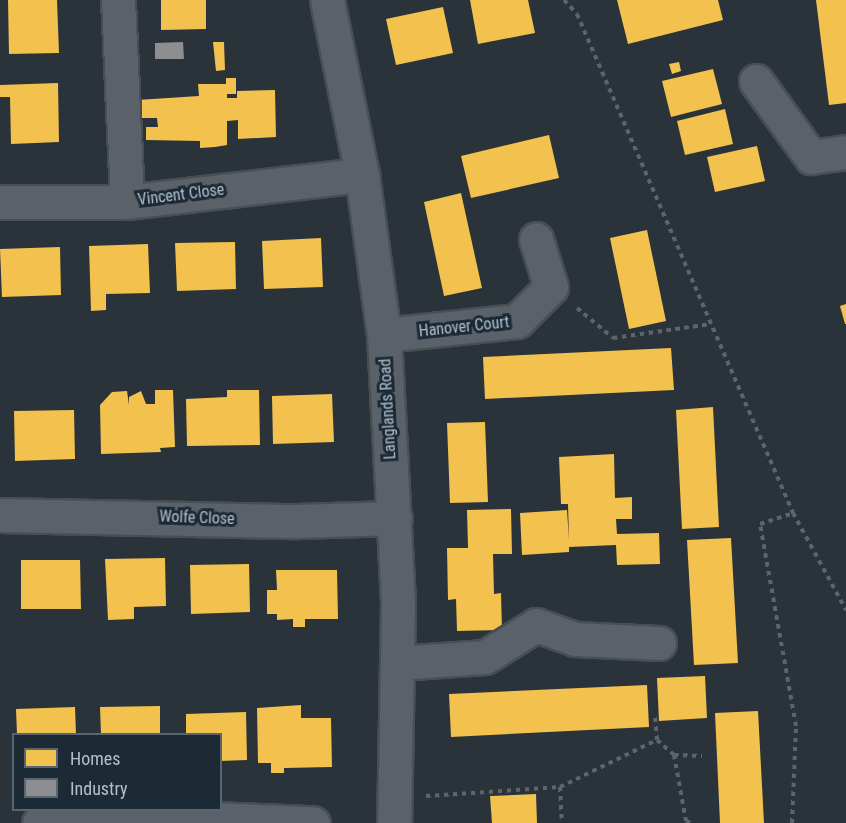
<!DOCTYPE html>
<html>
<head>
<meta charset="utf-8">
<style>
	body { margin:0 }
	#map { position:relative; width:846px; height:823px; overflow:hidden; background:#2a333a; font-family:"Roboto Condensed",sans-serif }
	div>[style] { position:absolute }
	[style*='--x'] { left:calc(var(--x)*1px); top:calc(var(--y)*1px); width:calc(var(--w)*1px); rotate:calc(var(--a)*1deg) }
	.homes>* { inset:0; background:#f2c14e }
	.industry>* { inset:0; background:#8d8d92 }
	.path>* { height:4px; margin-top:-2px; transform-origin:0; background:repeating-linear-gradient(90deg,#5d656b 0 4.5px,transparent 0 9px) }
	.roads { filter:drop-shadow(2px 0 #484f54) drop-shadow(-2px 0 #484f54) drop-shadow(0 2px #484f54) drop-shadow(0 -2px #484f54) }
	.minor>* { height:33px; margin:-16.5px; padding:0 16.5px; transform-origin:16.5px; border-radius:16.5px; background:#5a6168 }
	span { translate:-50% -50%; white-space:nowrap; text-align:center; line-height:1.15; -webkit-text-stroke:6px #1c2a36; paint-order:stroke }
	.street-label { font-size:16px; color:#b3c0cb }
	.legend { position:absolute; left:12px; top:733px; width:210px; height:78px; box-sizing:border-box; background:#1c2a36; border:2px solid #586672; margin:0; padding:8px 10px; list-style:none; font-size:18px; color:#b3c0cb }
	.legend li { display:flex; align-items:center; gap:12px; height:30px }
	.legend b { width:30px; border:2px solid #586672 }
</style>
</head>
<body>
<div id="map">
	<div class="homes">
		<i style="clip-path:polygon(8px 0,57px 0,59px 53px,9px 54px)"></i>
		<i style="clip-path:polygon(161px 0,206px 0,206px 29px,161px 30px)"></i>
		<i style="clip-path:polygon(470px 0,528px 0,535px 33px,478px 44px)"></i>
		<i style="clip-path:polygon(617px 0,718px 0,723px 20px,628px 44px)"></i>
		<i style="clip-path:polygon(816px 0,846px 0,846px 103px,829px 105px)"></i>
		<i style="clip-path:polygon(443px 7px,453px 53px,396px 65px,386px 19px)"></i>
		<i style="clip-path:polygon(213px 42px,224px 42px,225px 70px,216px 71px)"></i>
		<i style="clip-path:polygon(679px 62px,681px 71px,672px 74px,669px 64px)"></i>
		<i style="clip-path:polygon(713px 69px,722px 104px,671px 117px,662px 81px)"></i>
		<i style="clip-path:polygon(226px 78px,236px 78px,236px 94px,227px 94px,227px 98px,237px 98px,237px 91px,275px 90px,276px 137px,238px 139px,238px 120px,227px 121px,227px 145px,215px 147px,200px 148px,200px 141px,146px 140px,146px 127px,158px 127px,157px 118px,137px 118px,137px 100px,199px 96px,198px 84px,226px 84px)"></i>
		<i style="clip-path:polygon(58px 83px,59px 142px,11px 144px,10px 97px,0 97px,0 85px)"></i>
		<i style="clip-path:polygon(725px 109px,733px 144px,685px 155px,677px 121px)"></i>
		<i style="clip-path:polygon(549px 135px,559px 178px,471px 198px,461px 156px)"></i>
		<i style="clip-path:polygon(757px 146px,765px 181px,715px 192px,707px 157px)"></i>
		<i style="clip-path:polygon(461px 193px,482px 288px,444px 296px,424px 202px)"></i>
		<i style="clip-path:polygon(647px 230px,666px 321px,629px 329px,610px 238px)"></i>
		<i style="clip-path:polygon(321px 238px,323px 287px,264px 289px,262px 241px)"></i>
		<i style="clip-path:polygon(235px 242px,236px 289px,177px 291px,175px 243px)"></i>
		<i style="clip-path:polygon(148px 244px,150px 293px,106px 294px,106px 310px,91px 311px,89px 246px)"></i>
		<i style="clip-path:polygon(60px 247px,61px 295px,2px 297px,0 249px)"></i>
		<i style="clip-path:polygon(846px 304px,846px 324px,845px 324px,840px 306px)"></i>
		<i style="clip-path:polygon(671px 348px,674px 390px,485px 399px,483px 357px)"></i>
		<i style="clip-path:polygon(155px 390px,173px 390px,175px 447px,160px 448px,161px 452px,101px 454px,100px 405px,112px 392px,127px 391px,129px 405px,129px 397px,141px 391px,146px 404px,155px 404px)"></i>
		<i style="clip-path:polygon(227px 390px,259px 390px,260px 445px,187px 446px,186px 399px,227px 397px)"></i>
		<i style="clip-path:polygon(332px 394px,334px 442px,273px 444px,272px 396px)"></i>
		<i style="clip-path:polygon(713px 407px,719px 527px,682px 529px,676px 410px)"></i>
		<i style="clip-path:polygon(74px 410px,75px 459px,15px 461px,14px 411px)"></i>
		<i style="clip-path:polygon(485px 422px,488px 502px,450px 503px,447px 423px)"></i>
		<i style="clip-path:polygon(614px 454px,615px 498px,632px 497px,632px 519px,616px 519px,617px 534px,659px 533px,660px 564px,617px 565px,616px 545px,569px 547px,569px 552px,522px 555px,520px 513px,567px 510px,569px 540px,568px 504px,561px 504px,559px 457px)"></i>
		<i style="clip-path:polygon(511px 509px,512px 554px,493px 554px,494px 594px,501px 593px,502px 630px,457px 631px,456px 599px,448px 600px,447px 548px,468px 548px,467px 510px)"></i>
		<i style="clip-path:polygon(731px 538px,738px 663px,694px 665px,687px 540px)"></i>
		<i style="clip-path:polygon(165px 558px,166px 606px,134px 607px,134px 619px,108px 620px,105px 559px)"></i>
		<i style="clip-path:polygon(21px 560px,80px 560px,81px 609px,21px 609px)"></i>
		<i style="clip-path:polygon(249px 564px,250px 612px,191px 614px,190px 565px)"></i>
		<i style="clip-path:polygon(276px 570px,337px 570px,338px 619px,305px 619px,305px 627px,293px 627px,293px 619px,277px 620px,277px 614px,267px 614px,267px 590px,277px 590px)"></i>
		<i style="clip-path:polygon(705px 676px,707px 718px,659px 721px,657px 678px)"></i>
		<i style="clip-path:polygon(647px 685px,649px 727px,451px 737px,449px 694px)"></i>
		<i style="clip-path:polygon(301px 705px,301px 718px,331px 718px,332px 767px,284px 768px,284px 773px,271px 773px,271px 763px,258px 763px,257px 708px)"></i>
		<i style="clip-path:polygon(160px 706px,160px 734px,101px 734px,100px 707px)"></i>
		<i style="clip-path:polygon(75px 707px,76px 734px,17px 734px,16px 709px)"></i>
		<i style="clip-path:polygon(758px 711px,764px 823px,720px 823px,715px 713px)"></i>
		<i style="clip-path:polygon(246px 712px,247px 760px,220px 761px,220px 734px,186px 734px,186px 714px)"></i>
		<i style="clip-path:polygon(536px 794px,537px 823px,492px 823px,490px 796px)"></i>
	</div>
	<div class="industry">
		<i style="clip-path:polygon(183px 42px,184px 59px,155px 59px,155px 43px)"></i>
	</div>
	<div class="path">
		<i style="--x:564;--y:0;--w:19;--a:47"></i>
		<i style="--x:577;--y:14;--w:544;--a:66.59"></i>
		<i style="--x:793;--y:513;--w:111;--a:61.3"></i>
		<i style="--x:577;--y:308;--w:47;--a:39.8"></i>
		<i style="--x:613;--y:338;--w:99;--a:-8.1"></i>
		<i style="--x:657;--y:740;--w:23;--a:41"></i>
		<i style="--x:674;--y:755;--w:28;--a:2"></i>
		<i style="--x:674;--y:755;--w:67;--a:79.7"></i>
		<i style="--x:686;--y:821;--w:5;--a:22"></i>
		<i style="--x:560;--y:787;--w:36;--a:87"></i>
		<i style="--x:426;--y:796;--w:134;--a:-3.8"></i>
		<i style="--x:560;--y:787;--w:108;--a:-25.9"></i>
		<i style="--x:657;--y:740;--w:23;--a:-95"></i>
		<i style="--x:792;--y:823;--w:97;--a:-87.6"></i>
		<i style="--x:796;--y:726;--w:205;--a:-100.1"></i>
		<i style="--x:760;--y:524;--w:35;--a:-18"></i>
	</div>
	<div class="roads">
		<div class="minor">
			<i style="--x:118;--y:0;--w:202;--a:87.4"></i>
			<i style="--x:327;--y:0;--w:178;--a:78.7"></i>
			<i style="--x:362;--y:175;--w:162;--a:82.2"></i>
			<i style="--x:384;--y:335;--w:267;--a:87"></i>
			<i style="--x:398;--y:602;--w:221;--a:91"></i>
			<i style="--x:756;--y:81;--w:94;--a:54.1"></i>
			<i style="--x:811;--y:157;--w:35;--a:-8"></i>
			<i style="--x:0;--y:202;--w:127;--a:0"></i>
			<i style="--x:127;--y:202;--w:237;--a:-6.6"></i>
			<i style="--x:384;--y:335;--w:134;--a:-6"></i>
			<i style="--x:517;--y:321;--w:48;--a:-45"></i>
			<i style="--x:551;--y:287;--w:50;--a:-107.4"></i>
			<i style="--x:0;--y:515;--w:297;--a:1.2"></i>
			<i style="--x:297;--y:521;--w:98;--a:-1.8"></i>
			<i style="--x:399;--y:663;--w:86;--a:-4"></i>
			<i style="--x:485;--y:657;--w:60;--a:-32.1"></i>
			<i style="--x:536;--y:625;--w:41;--a:19.7"></i>
			<i style="--x:575;--y:639;--w:84;--a:2.7"></i>
			<i style="--x:39;--y:823;--w:128;--a:-2.7"></i>
			<i style="--x:167;--y:817;--w:146;--a:2.4"></i>
		</div>
	</div>
	<div class="street-label">
		<span style="left:181px;top:195px;rotate:-7deg">Vincent Close</span>
		<span style="left:464px;top:327px;rotate:-6deg">Hanover Court</span>
		<span style="left:388px;top:409px;rotate:-93deg">Langlands Road</span>
		<span style="left:197px;top:518px;rotate:2deg">Wolfe Close</span>
	</div>
	<ul class="legend">
	<li><b style="height:16px;background:#f2c14e"></b>Homes</li>
	<li><b style="height:16px;background:#8d8d92"></b>Industry</li>
	</ul>
</div>
</body>
</html>
